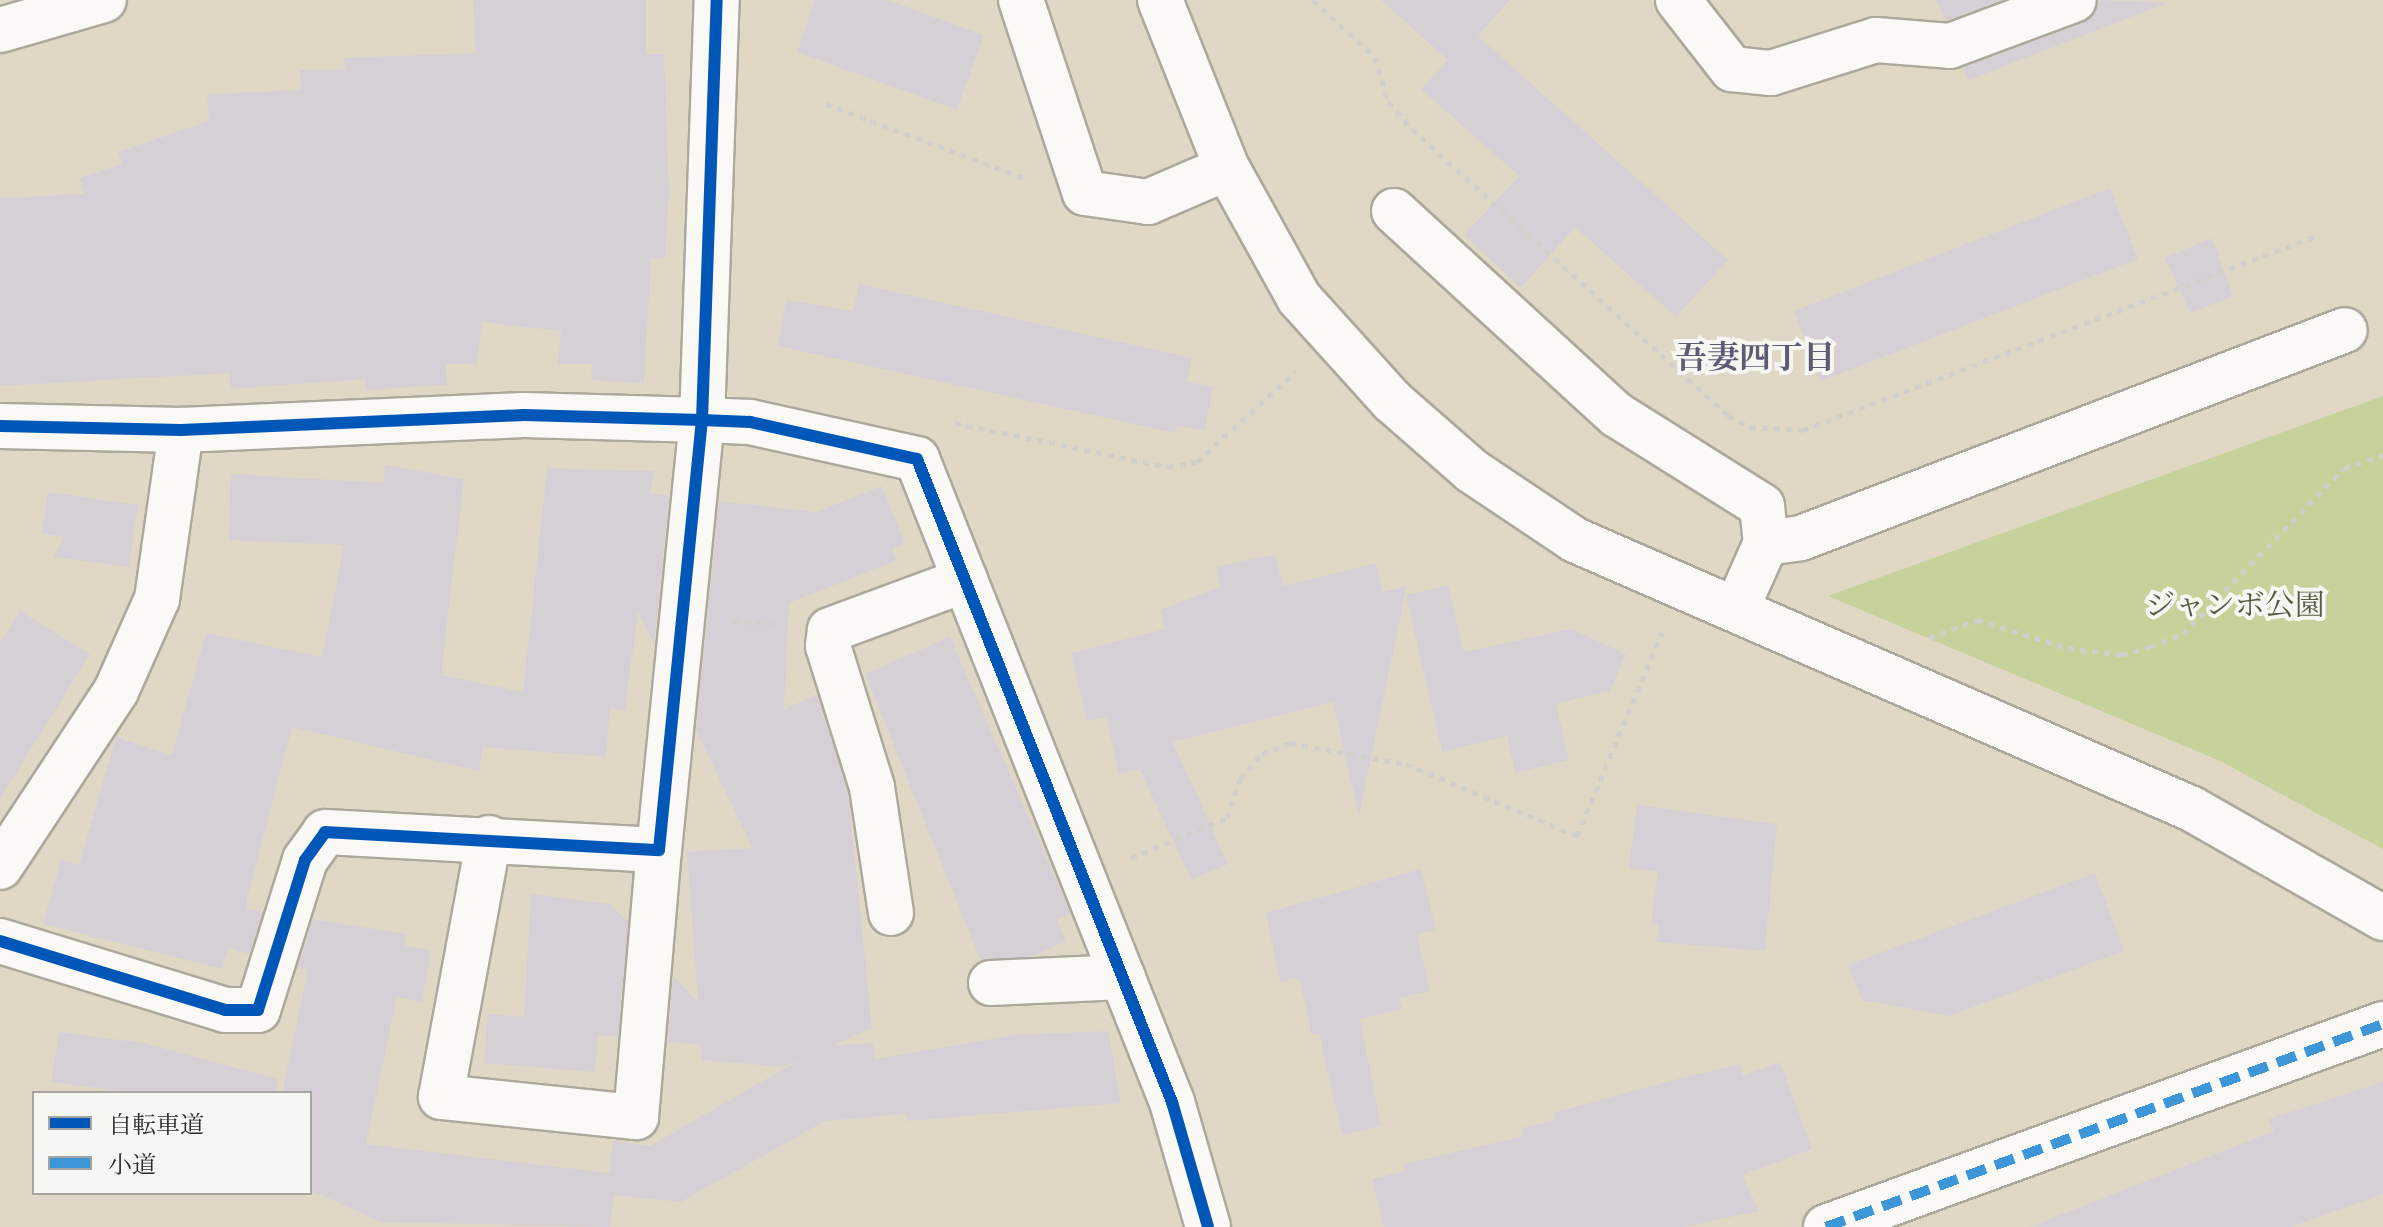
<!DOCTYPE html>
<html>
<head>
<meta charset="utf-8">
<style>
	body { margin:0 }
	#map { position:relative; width:2383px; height:1227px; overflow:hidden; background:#e0d8c5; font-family:"IM FELL Double Pica","Noto Serif JP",serif }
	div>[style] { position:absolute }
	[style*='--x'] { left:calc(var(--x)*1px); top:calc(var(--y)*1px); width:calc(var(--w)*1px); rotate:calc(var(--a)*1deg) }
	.green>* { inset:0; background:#c6d29a }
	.building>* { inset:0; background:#d6d0d6 }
	.path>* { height:5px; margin-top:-2.5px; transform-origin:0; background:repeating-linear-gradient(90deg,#d1cfc9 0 6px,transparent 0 12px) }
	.roads { filter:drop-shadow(2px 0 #ada89c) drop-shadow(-2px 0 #ada89c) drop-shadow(0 2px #ada89c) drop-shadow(0 -2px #ada89c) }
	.minor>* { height:44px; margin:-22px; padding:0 22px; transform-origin:22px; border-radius:22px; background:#faf9f6 }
	.quiet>* { height:10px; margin-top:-5px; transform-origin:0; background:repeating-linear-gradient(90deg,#3c96d7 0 20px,transparent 0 30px) }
	.cycleway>* { height:12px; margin:-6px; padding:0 6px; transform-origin:6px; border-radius:6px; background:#0057b8 }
	span { translate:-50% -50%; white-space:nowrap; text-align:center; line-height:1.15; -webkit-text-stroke:8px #f6f6f2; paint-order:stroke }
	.park-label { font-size:30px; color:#535c42 }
	.neighbourhood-label { font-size:32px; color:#5e5a74; font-weight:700 }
	.legend { position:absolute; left:32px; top:1091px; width:280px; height:104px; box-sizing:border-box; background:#f6f6f2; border:2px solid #a5a5a2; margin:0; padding:10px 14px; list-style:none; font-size:24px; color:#2b2b2b }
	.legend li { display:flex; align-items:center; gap:16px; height:40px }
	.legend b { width:40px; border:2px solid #a5a5a2 }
</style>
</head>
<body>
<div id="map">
	<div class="green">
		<i style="clip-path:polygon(2383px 396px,2383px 849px,2220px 761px,1828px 596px)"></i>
	</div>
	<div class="building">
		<i style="clip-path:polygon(473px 0,646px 0,646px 54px,664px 54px,669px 192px,665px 259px,651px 258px,644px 383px,591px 380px,592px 364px,558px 364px,561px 331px,482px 322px,477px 364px,446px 364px,447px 385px,366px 390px,365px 379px,231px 389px,230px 373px,0 386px,0 198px,85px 194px,80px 178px,122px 164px,118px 152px,209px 121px,207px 94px,301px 90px,300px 70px,345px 69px,344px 58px,476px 53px)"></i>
		<i style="clip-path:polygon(815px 0,887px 0,984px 35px,957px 110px,797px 52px)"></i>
		<i style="clip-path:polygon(1381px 0,1510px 0,1478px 36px,1728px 260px,1676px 317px,1575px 227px,1521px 288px,1464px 235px,1519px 176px,1421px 89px,1448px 60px)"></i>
		<i style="clip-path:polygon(1936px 0,2002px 0,1946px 21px)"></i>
		<i style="clip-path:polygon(2098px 0,2167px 3px,1969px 80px,1963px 68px,2083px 23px)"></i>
		<i style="clip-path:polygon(2110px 188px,2138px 259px,1821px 381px,1794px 311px)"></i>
		<i style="clip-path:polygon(2212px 238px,2233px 296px,2190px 313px,2165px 258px)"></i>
		<i style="clip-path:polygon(859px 284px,1192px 358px,1187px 382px,1213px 386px,1205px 430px,1177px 426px,1175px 433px,778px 346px,786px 300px,853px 311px)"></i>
		<i style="clip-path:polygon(385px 465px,464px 479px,441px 675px,523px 692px,547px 468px,654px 471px,651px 494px,669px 496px,654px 645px,638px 611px,625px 710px,610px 708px,606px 757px,483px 747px,479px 771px,292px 727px,247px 899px,247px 909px,263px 912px,249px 954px,228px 948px,222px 969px,43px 924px,61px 860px,79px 865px,116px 737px,172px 755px,206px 633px,322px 657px,344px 545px,229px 540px,231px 474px,383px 483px)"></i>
		<i style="clip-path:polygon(882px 486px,905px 543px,892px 548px,897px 560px,789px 603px,784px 709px,817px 695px,848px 793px,862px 928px,872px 1028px,833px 1045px,873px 1043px,875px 1059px,1014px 1035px,1108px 1031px,1121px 1103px,907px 1121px,906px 1114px,825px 1121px,681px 1202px,614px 1195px,610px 1227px,381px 1222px,310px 1190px,310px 1093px,282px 1093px,308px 970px,298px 967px,313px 919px,406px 934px,404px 946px,431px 950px,422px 1002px,397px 997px,366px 1144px,609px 1173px,613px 1141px,650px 1146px,801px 1059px,783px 1067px,702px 1060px,701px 1045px,668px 1042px,673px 975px,698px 1002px,687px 852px,753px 848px,696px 731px,719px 501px,816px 512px)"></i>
		<i style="clip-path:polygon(48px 492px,138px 505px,129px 567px,53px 557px,65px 537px,42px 534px)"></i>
		<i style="clip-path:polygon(1275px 554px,1283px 586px,1376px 563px,1383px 592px,1407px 586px,1359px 815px,1333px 702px,1173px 742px,1228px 864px,1192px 880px,1139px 769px,1119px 774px,1106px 717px,1087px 721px,1071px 653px,1165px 629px,1160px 610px,1220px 587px,1216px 567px)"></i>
		<i style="clip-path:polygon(1448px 585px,1464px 652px,1571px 629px,1626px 654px,1610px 691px,1556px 704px,1569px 760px,1515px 773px,1507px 736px,1442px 752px,1406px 595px)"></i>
		<i style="clip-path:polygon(20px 611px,90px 654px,0 799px,0 643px)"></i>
		<i style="clip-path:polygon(950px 637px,1071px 914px,1057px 919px,1066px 941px,1033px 956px,981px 961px,865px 674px)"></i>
		<i style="clip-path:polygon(1637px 805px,1777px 824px,1765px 951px,1656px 942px,1659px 925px,1651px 924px,1658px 872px,1629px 868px)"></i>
		<i style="clip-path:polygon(1421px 869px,1436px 930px,1417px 934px,1430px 991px,1399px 998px,1402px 1009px,1360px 1019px,1381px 1126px,1342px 1135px,1319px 1033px,1312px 1035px,1299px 977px,1280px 982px,1266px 913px)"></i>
		<i style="clip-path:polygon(2095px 873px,2124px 951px,1949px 1016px,1862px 1000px,1848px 965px)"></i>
		<i style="clip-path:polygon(531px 894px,611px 904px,628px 923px,618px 1037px,598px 1035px,595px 1072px,484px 1063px,488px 1014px,524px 1017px)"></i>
		<i style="clip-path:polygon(59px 1032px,144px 1043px,277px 1079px,276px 1093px,135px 1093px,51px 1082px)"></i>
		<i style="clip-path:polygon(1780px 1062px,1812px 1149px,1742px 1175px,1759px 1211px,1683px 1227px,1384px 1227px,1372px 1179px,1406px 1171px,1404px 1164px,1524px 1136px,1522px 1128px,1555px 1120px,1553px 1113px,1681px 1078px,1740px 1064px,1743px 1076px)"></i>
		<i style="clip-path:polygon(2383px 1082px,2383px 1194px,2291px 1227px,2030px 1227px,2274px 1131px,2269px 1119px)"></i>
	</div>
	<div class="path">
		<i style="--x:1313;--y:0;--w:84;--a:42.6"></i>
		<i style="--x:1375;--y:57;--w:47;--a:73.9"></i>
		<i style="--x:1388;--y:102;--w:36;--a:48"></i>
		<i style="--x:1412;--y:129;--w:427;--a:42.2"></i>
		<i style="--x:1728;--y:416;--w:25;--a:27"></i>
		<i style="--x:1750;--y:427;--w:53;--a:3.2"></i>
		<i style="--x:1803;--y:430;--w:548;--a:-20.71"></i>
		<i style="--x:826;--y:104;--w:215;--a:20.5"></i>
		<i style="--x:955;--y:423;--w:217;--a:11.7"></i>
		<i style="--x:1168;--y:467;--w:29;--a:-10"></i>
		<i style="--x:1197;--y:462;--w:134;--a:-42.6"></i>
		<i style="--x:732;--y:621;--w:46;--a:3.7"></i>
		<i style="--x:1929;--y:638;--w:51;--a:-20.6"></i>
		<i style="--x:1977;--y:620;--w:95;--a:17.1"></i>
		<i style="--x:2068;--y:648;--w:54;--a:7.4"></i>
		<i style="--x:2122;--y:655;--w:29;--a:-16"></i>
		<i style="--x:2150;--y:647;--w:35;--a:-22"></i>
		<i style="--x:2183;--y:634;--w:231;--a:-45.9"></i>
		<i style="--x:2344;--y:468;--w:41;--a:-18.4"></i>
		<i style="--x:1131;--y:858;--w:104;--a:-22.6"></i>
		<i style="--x:1227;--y:818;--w:41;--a:-71.6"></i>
		<i style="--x:1240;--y:779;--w:33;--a:-49"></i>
		<i style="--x:1262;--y:754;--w:30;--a:-21"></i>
		<i style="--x:1290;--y:743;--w:118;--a:10.3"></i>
		<i style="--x:1406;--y:764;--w:186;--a:22.8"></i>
		<i style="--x:1577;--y:836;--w:221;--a:-67.4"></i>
	</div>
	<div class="roads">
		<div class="minor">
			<i style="--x:1021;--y:0;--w:203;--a:71.7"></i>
			<i style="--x:1085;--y:193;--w:64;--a:8.1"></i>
			<i style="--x:1148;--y:202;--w:86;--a:-23.3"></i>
			<i style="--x:1160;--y:0;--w:181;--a:68.3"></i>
			<i style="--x:1227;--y:168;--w:149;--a:61"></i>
			<i style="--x:1299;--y:298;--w:139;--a:47.9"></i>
			<i style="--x:1392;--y:401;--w:106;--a:41.2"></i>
			<i style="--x:1472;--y:471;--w:124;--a:33.8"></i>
			<i style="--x:1575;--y:540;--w:673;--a:23.56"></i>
			<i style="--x:2192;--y:809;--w:220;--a:29.7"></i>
			<i style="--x:1678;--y:0;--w:88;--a:52"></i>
			<i style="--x:1732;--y:69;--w:39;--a:6"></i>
			<i style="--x:1771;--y:73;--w:110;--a:-17.4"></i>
			<i style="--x:1876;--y:40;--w:74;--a:4.6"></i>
			<i style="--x:1950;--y:46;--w:132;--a:-20.4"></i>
			<i style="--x:0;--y:30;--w:108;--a:-16.1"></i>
			<i style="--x:1394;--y:211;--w:302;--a:42.5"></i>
			<i style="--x:1617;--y:415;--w:171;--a:32.1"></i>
			<i style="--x:1762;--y:506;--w:37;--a:84"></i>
			<i style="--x:1766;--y:543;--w:73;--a:114.1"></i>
			<i style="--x:0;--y:426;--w:181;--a:1.3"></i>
			<i style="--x:181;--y:430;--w:343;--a:-2.5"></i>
			<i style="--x:524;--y:415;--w:178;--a:1.6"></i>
			<i style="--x:702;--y:420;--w:48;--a:2.4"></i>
			<i style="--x:750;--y:422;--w:171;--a:12.5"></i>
			<i style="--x:917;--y:459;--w:692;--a:68.37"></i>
			<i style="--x:1172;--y:1102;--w:130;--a:73.9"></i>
			<i style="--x:1766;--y:543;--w:35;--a:-8"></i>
			<i style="--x:1801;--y:538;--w:582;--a:-20.92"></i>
			<i style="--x:489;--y:838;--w:263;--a:100.5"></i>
			<i style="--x:441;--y:1097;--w:196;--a:5.9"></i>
			<i style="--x:636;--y:1117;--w:268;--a:-85.1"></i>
			<i style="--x:0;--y:867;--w:211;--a:-56.6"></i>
			<i style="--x:116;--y:691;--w:101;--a:-66"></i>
			<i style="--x:157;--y:599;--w:171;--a:-81.9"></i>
			<i style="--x:891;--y:913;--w:127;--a:-98.6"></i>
			<i style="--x:872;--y:787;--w:148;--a:-107.3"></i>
			<i style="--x:828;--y:646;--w:16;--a:-83"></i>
			<i style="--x:830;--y:630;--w:144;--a:-20.3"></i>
			<i style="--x:0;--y:941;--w:235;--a:17"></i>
			<i style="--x:225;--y:1010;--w:33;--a:0"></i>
			<i style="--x:258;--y:1010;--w:157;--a:-72.6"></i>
			<i style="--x:305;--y:860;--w:34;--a:-54"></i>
			<i style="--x:325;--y:832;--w:334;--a:3.1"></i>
			<i style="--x:659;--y:850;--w:432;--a:-84.3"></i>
			<i style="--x:702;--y:420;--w:420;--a:-88"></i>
			<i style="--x:991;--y:983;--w:132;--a:-2.6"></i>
			<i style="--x:1826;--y:1227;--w:593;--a:-20.02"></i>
		</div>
	</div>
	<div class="quiet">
		<i style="--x:1826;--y:1227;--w:593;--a:-20.02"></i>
	</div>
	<div class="cycleway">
		<i style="--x:0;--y:426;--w:181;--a:1.3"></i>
		<i style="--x:181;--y:430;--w:343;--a:-2.5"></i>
		<i style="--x:524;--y:415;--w:178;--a:1.6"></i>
		<i style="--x:702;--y:420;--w:48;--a:2.4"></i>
		<i style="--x:750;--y:422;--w:171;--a:12.5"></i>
		<i style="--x:917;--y:459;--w:692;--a:68.37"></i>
		<i style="--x:1172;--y:1102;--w:130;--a:73.9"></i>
		<i style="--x:0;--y:941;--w:235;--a:17"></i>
		<i style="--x:225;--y:1010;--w:33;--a:0"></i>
		<i style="--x:258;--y:1010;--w:157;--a:-72.6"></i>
		<i style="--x:305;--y:860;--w:34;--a:-54"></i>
		<i style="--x:325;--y:832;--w:334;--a:3.1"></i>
		<i style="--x:659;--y:850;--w:432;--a:-84.3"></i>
		<i style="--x:702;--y:420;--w:420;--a:-88"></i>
	</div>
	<div class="park-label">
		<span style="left:2235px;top:606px">ジャンボ公園</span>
	</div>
	<div class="neighbourhood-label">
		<span style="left:1755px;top:358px">吾妻四丁目</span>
	</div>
	<ul class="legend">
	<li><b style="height:10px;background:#0057b8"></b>自転車道</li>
	<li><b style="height:10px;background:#3c96d7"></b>小道</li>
	</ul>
</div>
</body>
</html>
